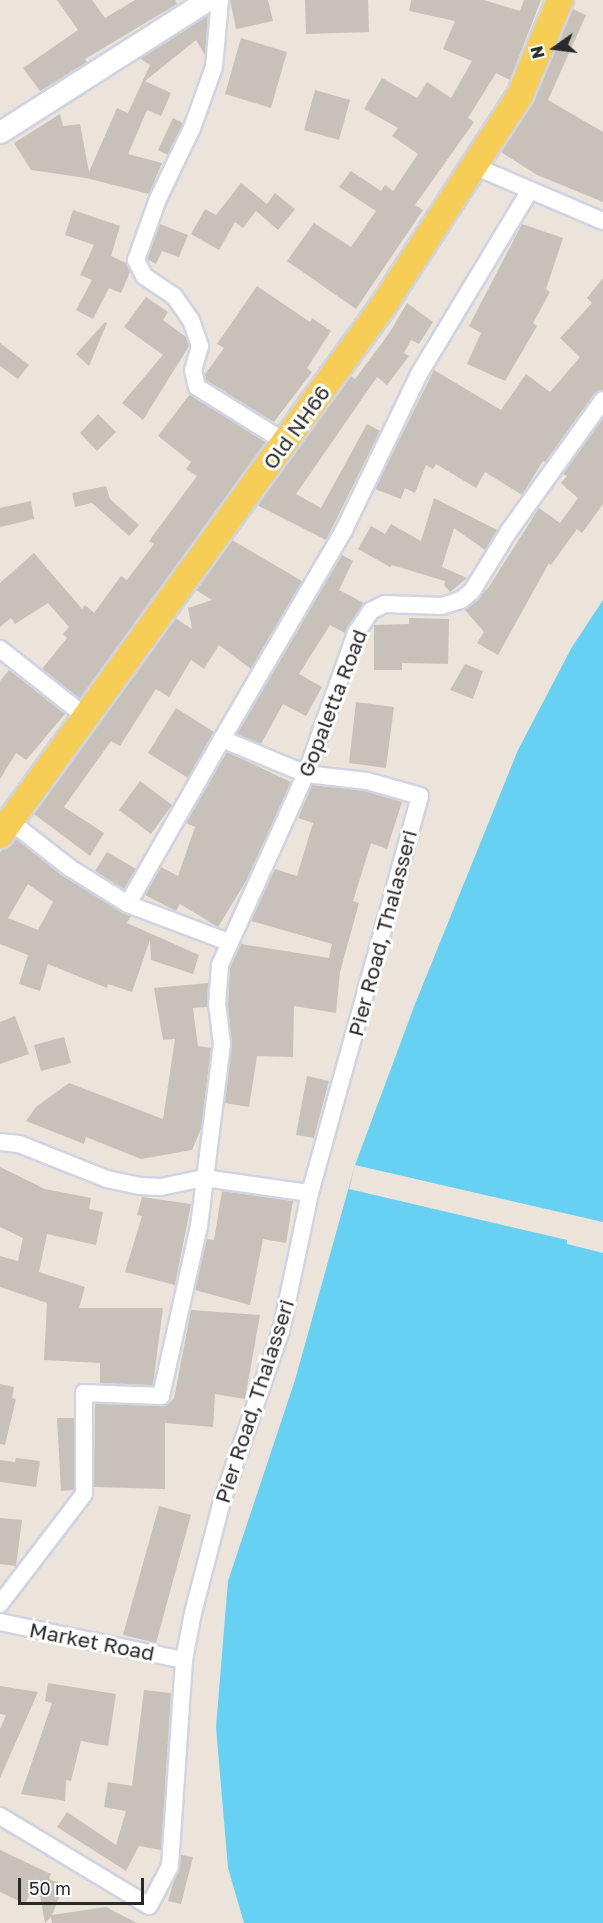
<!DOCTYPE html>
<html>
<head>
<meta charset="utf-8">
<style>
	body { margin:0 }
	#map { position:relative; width:603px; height:1923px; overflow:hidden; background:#ece4da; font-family:"Golos Text",sans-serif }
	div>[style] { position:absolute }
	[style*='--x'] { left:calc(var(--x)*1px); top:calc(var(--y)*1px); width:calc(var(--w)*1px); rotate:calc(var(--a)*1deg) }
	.water>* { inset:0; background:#67d1f3 }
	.pier>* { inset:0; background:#ece4da }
	.building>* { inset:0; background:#c7c1ba }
	.roads { filter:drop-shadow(2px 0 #cfd3e3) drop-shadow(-2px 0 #cfd3e3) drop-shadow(0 2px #cfd3e3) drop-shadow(0 -2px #cfd3e3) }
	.minor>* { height:16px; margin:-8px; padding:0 8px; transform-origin:8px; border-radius:8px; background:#fff }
	.tertiary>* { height:21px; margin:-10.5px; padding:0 10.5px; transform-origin:10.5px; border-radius:10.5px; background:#fff }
	.primary>* { height:26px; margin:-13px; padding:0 13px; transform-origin:13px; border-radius:13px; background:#f6cd55 }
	span { translate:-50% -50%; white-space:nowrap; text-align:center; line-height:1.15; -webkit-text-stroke:6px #fff; paint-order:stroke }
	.street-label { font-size:21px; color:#292929 }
	.north { position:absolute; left:525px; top:18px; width:60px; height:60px; -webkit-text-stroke:4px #fff; paint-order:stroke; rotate:256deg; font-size:16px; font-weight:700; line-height:24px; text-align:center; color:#292929 }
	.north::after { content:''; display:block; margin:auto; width:21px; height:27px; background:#292929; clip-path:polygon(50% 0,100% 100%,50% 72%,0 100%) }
	.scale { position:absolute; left:18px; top:1878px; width:126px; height:27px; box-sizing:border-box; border:3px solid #292929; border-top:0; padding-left:8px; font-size:18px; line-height:21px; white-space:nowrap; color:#292929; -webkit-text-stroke:4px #fff; paint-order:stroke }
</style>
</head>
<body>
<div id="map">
	<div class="water">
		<i style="clip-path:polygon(603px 600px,603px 1923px,244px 1923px,228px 1868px,216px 1727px,228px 1581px,295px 1380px,355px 1165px,415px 1004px,518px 750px,572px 647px)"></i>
	</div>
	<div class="pier">
		<i style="clip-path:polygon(355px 1165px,603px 1222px,603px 1253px,567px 1244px,567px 1240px,349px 1189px)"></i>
	</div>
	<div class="building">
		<i style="clip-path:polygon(57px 0,92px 0,105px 18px,135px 0,175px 0,177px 4px,85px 59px,87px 62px,40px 91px,23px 68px,78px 30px)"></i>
		<i style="clip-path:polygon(230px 0,268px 0,273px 21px,236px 29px)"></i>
		<i style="clip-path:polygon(305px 0,368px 0,369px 32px,306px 34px)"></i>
		<i style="clip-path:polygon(411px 0,484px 0,520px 11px,524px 0,541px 0,510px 80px,496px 73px,468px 118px,474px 122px,415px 205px,423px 210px,356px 309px,287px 261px,314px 223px,351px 247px,376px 211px,339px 187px,351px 171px,381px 191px,385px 185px,393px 191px,418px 154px,392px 136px,398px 128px,364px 109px,382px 78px,417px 98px,427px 82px,451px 98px,472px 61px,443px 49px,455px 21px,409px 11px)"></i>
		<i style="clip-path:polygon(573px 9px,586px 15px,548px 100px,603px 132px,603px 202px,537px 175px,501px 152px,534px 101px)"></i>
		<i style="clip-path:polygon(208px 14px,205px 55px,196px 40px,145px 81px,171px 93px,161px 116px,147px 110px,128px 154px,162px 163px,149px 194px,86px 178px,31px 170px,14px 143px,60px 114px,63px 126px,80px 124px,89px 172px,117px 108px,128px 113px,150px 65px,139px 58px)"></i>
		<i style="clip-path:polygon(241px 38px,287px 52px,271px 108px,225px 94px)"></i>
		<i style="clip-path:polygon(315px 90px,350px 100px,339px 140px,304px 130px)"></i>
		<i style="clip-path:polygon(173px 118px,183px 123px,168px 155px,158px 150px)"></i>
		<i style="clip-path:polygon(241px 183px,267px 204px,275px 193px,295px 209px,278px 230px,256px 211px,243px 228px,235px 222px,219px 250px,191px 234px,205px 209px,216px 215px)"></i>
		<i style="clip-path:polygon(73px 210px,120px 226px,111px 256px,126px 263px,130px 272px,121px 293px,109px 288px,93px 319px,76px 310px,92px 280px,80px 275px,94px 245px,65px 235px)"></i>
		<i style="clip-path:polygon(160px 224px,188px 235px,179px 257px,162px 251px,156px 264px,147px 259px)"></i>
		<i style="clip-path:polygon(522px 224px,563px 238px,546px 289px,550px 292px,533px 323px,537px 326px,505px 381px,467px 364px,481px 333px,469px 326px)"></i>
		<i style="clip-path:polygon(603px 278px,603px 390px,594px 394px,545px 462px,543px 461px,522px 495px,485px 472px,476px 488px,436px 464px,433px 469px,426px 465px,415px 493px,405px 488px,401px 499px,375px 489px,434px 370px,501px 410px,526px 374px,550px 392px,580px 357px,560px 338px,592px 303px,587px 298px)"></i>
		<i style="clip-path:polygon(257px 286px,310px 322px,312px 318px,331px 331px,307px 368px,312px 372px,274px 422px,206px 380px,205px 374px,224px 348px,217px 344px)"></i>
		<i style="clip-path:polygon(146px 297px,168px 312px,163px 320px,186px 337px,189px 346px,143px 420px,122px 403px,163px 355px,124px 327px)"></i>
		<i style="clip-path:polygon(407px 303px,433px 322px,419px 344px,411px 340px,404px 353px,409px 356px,387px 385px,377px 377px,296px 494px,321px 508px,367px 424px,380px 431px,326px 540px,257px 505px,351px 376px,355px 379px,390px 332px)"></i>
		<i style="clip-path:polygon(105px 322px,107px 323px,89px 366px,76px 354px)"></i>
		<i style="clip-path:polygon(0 343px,29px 365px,18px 379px,0 366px)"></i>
		<i style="clip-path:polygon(190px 394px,266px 442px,80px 699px,42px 669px,67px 638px,63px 634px,69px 627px,48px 603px,15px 624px,11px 618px,0 627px,0 583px,34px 553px,82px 609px,85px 605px,94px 613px,121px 576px,127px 580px,154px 544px,149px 541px,197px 476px,186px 469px,191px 462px,158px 436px)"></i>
		<i style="clip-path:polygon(98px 414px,116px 432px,97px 451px,80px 433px)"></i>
		<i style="clip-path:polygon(603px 418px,603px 504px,582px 533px,577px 529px,551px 565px,549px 563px,498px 655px,477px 643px,484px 632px,465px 610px,488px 588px,539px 508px,560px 523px,578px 498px,561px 483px,567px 476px,563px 474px)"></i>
		<i style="clip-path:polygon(106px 486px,110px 499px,139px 525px,129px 536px,92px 503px,75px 507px,72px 493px)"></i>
		<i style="clip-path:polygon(434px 498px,497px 530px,485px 550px,454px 528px,442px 567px,467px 578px,450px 592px,444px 585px,445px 581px,392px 565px,390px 567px,358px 549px,371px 526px,385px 534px,391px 524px,421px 541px)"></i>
		<i style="clip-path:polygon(31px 501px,34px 519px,0 527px,0 508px)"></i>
		<i style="clip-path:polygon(232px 540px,302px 581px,251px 669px,219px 645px,204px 669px,191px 660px,169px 697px,156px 689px,120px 746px,111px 741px,64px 807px,104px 833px,90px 856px,34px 814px,175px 618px,192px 629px,188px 608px,212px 600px,196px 590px)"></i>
		<i style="clip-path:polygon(342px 555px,353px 561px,339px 590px,364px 603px,345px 633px,330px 625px,299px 674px,322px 687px,306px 716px,283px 704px,261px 744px,237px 734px)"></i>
		<i style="clip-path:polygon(409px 618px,449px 619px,448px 664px,402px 663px,402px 670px,374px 670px,374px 625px,409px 624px)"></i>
		<i style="clip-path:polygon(465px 664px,483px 671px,473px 699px,450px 690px)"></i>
		<i style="clip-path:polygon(9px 670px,65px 714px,26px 760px,16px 753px,0 779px,0 681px)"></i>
		<i style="clip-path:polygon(356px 702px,394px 707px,386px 768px,349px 763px)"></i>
		<i style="clip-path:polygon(176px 708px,214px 732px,188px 778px,148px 753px)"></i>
		<i style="clip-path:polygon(227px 752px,291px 782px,246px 881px,218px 927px,180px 904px,176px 911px,145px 895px,161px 867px,178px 876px,195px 827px,186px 823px)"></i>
		<i style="clip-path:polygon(140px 781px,172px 805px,151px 834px,119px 810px)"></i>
		<i style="clip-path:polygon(312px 785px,365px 791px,402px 802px,387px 849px,371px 843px,353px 901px,359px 903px,340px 972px,336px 1013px,294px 1006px,293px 1057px,257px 1056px,249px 1107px,225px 1103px,232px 1045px,228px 1005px,230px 968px,241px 944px,329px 958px,332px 944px,251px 921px,275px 869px,297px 876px,313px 823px,298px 818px)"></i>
		<i style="clip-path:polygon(evenodd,16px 839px,64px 877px,131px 916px,127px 923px,199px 955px,193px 974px,151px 960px,150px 940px,132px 992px,108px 984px,107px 988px,48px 964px,40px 991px,19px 984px,28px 955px,0 944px,0 852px,16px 839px,28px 884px,53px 902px,38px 930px,8px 918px,28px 884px)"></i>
		<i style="clip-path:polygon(107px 852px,136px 869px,124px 889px,95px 871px)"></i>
		<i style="clip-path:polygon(208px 983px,207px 1007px,193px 1008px,198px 1046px,211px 1048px,201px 1129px,192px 1150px,141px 1159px,86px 1137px,84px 1144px,26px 1121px,36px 1107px,69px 1083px,163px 1119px,175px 1039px,163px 1040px,154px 988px)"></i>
		<i style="clip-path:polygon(15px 1016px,29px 1054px,0 1064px,0 1022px)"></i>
		<i style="clip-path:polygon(64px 1037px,71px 1063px,41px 1071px,34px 1045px)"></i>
		<i style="clip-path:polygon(307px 1076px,329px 1081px,314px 1138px,296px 1135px)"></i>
		<i style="clip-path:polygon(0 1167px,45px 1189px,91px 1198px,89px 1209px,103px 1212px,96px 1245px,47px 1234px,39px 1272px,85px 1287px,79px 1308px,163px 1308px,153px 1385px,100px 1383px,100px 1363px,44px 1360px,47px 1303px,0 1287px,0 1256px,18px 1261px,23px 1238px,0 1227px)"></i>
		<i style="clip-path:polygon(222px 1191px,293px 1201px,286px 1243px,263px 1239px,250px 1305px,195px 1290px,207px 1239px,214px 1240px)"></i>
		<i style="clip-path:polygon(142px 1197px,191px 1204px,175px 1285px,125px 1272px,142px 1216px,137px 1215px)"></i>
		<i style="clip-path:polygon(191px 1310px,260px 1315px,245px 1399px,215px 1394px,213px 1427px,165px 1423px,165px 1489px,94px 1487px,95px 1404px,161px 1406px,169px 1403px,174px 1398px)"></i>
		<i style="clip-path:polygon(0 1384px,14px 1387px,12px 1398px,16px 1399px,5px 1445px,0 1444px)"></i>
		<i style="clip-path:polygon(57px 1418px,74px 1418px,74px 1490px,61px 1491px)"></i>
		<i style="clip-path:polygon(16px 1458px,40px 1461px,36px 1487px,0 1482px,0 1460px,15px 1462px)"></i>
		<i style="clip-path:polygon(159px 1506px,191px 1515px,156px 1643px,123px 1635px)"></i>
		<i style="clip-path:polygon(0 1518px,22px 1520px,16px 1566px,0 1564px)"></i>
		<i style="clip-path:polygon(48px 1683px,116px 1694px,108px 1746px,81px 1741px,71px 1781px,66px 1780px,65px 1801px,21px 1794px,52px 1703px,45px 1701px)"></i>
		<i style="clip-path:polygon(0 1686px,38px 1692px,0 1778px,0 1729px,6px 1715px,0 1714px)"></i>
		<i style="clip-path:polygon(144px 1690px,171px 1693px,161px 1850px,139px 1846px,126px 1871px,57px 1827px,67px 1812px,116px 1845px,126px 1811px,104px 1807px,108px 1782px,132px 1786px)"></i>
		<i style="clip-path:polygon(0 1850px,51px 1874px,49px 1879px,64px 1885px,52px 1915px,106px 1907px,137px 1923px,52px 1923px,51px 1917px,45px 1923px,37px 1879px,25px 1904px,0 1892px)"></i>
		<i style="clip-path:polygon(181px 1855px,193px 1857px,181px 1904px,168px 1901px)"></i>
	</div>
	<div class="roads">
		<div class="minor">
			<i style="--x:220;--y:0;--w:67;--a:95.1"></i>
			<i style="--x:214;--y:67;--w:65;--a:109.8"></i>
			<i style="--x:192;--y:128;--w:79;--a:115.6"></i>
			<i style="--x:158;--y:199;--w:65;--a:109.8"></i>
			<i style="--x:136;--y:260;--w:18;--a:63"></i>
			<i style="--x:144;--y:276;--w:36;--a:34"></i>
			<i style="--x:174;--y:296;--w:29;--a:55"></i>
			<i style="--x:191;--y:320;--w:28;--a:71"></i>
			<i style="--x:200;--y:346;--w:25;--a:106"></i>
			<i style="--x:193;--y:370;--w:17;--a:77"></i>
			<i style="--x:197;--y:387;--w:104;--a:32"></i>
			<i style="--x:474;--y:166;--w:140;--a:23.1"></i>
			<i style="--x:0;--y:649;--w:110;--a:38.3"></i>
			<i style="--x:222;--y:739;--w:242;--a:-59.7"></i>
			<i style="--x:344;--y:530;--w:173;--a:-64.3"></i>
			<i style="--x:419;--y:374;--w:213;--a:-58.9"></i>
			<i style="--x:10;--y:821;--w:76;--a:38.1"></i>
			<i style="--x:70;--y:868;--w:68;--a:31.8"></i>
			<i style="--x:128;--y:904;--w:107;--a:20.8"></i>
			<i style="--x:0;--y:1142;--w:19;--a:6"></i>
			<i style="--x:19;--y:1144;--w:95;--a:21.7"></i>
			<i style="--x:107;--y:1179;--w:34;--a:12"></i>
			<i style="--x:140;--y:1186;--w:21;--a:3"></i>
			<i style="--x:161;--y:1187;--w:44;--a:-11.8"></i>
			<i style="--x:204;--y:1178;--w:107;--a:8.1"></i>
			<i style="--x:0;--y:1604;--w:138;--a:-52.6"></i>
			<i style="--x:84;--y:1494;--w:101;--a:-90"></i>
			<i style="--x:84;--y:1393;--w:77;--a:2.2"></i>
			<i style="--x:161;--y:1396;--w:174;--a:-77.4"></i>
			<i style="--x:199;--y:1226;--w:183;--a:-82.8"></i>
			<i style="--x:222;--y:1044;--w:38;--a:-97"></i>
			<i style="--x:217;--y:1006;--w:41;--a:-85.8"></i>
			<i style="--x:220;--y:965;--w:209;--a:-65.8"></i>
			<i style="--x:306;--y:774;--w:150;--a:-70.5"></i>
			<i style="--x:356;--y:633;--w:27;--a:-56"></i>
			<i style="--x:371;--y:611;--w:16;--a:-27"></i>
			<i style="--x:385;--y:604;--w:57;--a:2"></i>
			<i style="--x:442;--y:606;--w:20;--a:-18"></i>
			<i style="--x:461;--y:600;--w:14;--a:-39"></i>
			<i style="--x:472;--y:591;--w:70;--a:-58.3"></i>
			<i style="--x:509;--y:531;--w:161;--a:-54.3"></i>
			<i style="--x:0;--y:1622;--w:188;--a:11.7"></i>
			<i style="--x:0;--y:1816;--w:174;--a:31.1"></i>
			<i style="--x:149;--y:1906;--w:45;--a:-62.3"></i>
			<i style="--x:170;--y:1866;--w:206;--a:-86.1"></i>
			<i style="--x:184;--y:1660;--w:48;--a:-79.2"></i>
			<i style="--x:193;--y:1613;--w:116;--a:-75.5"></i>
			<i style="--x:222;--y:1501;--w:180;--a:-70.9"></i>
			<i style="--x:281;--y:1331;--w:141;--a:-78.1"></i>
			<i style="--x:310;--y:1193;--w:412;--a:-74.5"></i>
			<i style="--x:420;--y:796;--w:55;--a:-164.2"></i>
			<i style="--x:367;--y:781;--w:61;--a:-173.5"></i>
			<i style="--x:306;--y:774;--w:91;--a:-157.4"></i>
			<i style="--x:222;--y:739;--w:190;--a:119.7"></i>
		</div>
		<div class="tertiary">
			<i style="--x:0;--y:132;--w:246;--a:-32.5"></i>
		</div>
		<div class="primary">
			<i style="--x:0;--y:835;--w:653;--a:-54.1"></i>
			<i style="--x:383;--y:306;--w:252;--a:-57"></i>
			<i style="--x:520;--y:95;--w:103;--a:-67.2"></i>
		</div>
	</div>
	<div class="street-label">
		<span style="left:296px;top:427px;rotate:-54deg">Old NH66</span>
		<span style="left:332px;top:703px;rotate:-69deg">Gopaletta Road</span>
		<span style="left:382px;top:933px;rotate:-75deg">Pier Road, Thalasseri</span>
		<span style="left:254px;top:1401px;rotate:-72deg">Pier Road, Thalasseri</span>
		<span style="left:92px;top:1641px;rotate:11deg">Market Road</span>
	</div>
	<div class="north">N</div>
	<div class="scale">50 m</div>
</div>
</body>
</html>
